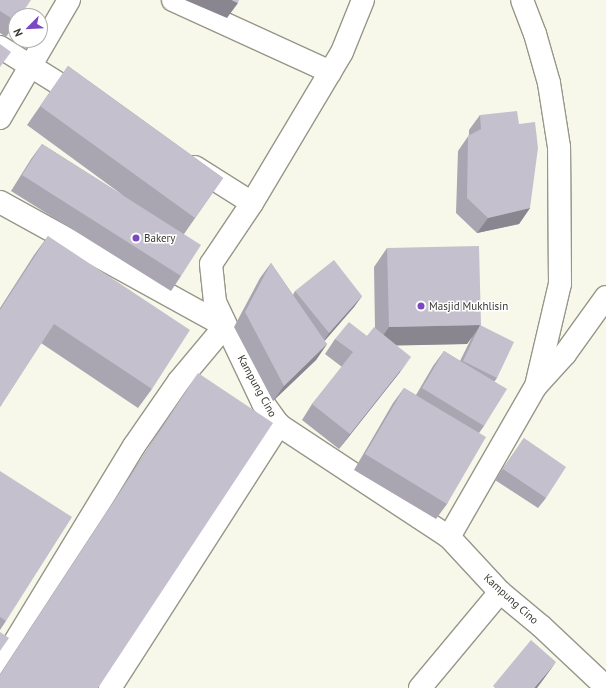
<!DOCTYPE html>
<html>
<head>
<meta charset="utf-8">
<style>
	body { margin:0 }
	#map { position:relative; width:606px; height:688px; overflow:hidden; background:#f7f8e9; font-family:"PT Sans",sans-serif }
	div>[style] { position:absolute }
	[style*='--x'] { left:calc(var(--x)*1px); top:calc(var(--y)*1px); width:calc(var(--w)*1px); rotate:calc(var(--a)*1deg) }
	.roads { filter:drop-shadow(1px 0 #969789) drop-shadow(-1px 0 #969789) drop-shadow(0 1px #969789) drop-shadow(0 -1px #969789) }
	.minor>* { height:22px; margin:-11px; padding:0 11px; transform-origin:11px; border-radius:11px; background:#fff }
	.major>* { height:22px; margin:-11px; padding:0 11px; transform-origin:11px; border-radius:11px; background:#fff }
	.wall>* { inset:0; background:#a9a5b1 }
	.shaded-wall>* { inset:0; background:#898690 }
	.building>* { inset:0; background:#c4c0ce }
	.dots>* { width:11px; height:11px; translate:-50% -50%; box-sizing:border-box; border:2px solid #fff; border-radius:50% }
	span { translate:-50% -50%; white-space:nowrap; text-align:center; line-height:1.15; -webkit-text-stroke:3px #fff; paint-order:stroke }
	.poi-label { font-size:11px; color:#393933 }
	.left { translate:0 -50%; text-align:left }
	.street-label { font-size:11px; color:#393933 }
	.north { position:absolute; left:8px; top:8px; width:40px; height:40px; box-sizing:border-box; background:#fff; border:1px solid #b0b0ad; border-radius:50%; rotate:246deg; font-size:11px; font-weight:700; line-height:16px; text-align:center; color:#393933 }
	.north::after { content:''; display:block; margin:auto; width:14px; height:18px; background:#7a48c0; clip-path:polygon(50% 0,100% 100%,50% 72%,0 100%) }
</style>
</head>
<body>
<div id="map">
	<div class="roads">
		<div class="minor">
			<i style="--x:173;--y:0;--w:173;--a:24.6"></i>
			<i style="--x:0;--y:47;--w:97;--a:31.9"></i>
			<i style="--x:195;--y:167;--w:67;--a:32.3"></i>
			<i style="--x:252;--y:203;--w:73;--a:123.9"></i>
			<i style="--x:211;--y:264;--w:38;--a:84"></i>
			<i style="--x:215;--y:302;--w:112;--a:64.6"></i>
			<i style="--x:263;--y:403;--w:27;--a:54"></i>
			<i style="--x:279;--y:425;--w:204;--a:33.4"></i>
			<i style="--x:449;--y:537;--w:75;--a:47.2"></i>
			<i style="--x:500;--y:592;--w:53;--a:39.7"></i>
			<i style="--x:541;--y:626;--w:89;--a:43.2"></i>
			<i style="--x:0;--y:202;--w:257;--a:28.9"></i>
			<i style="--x:225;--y:326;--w:72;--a:129.9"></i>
			<i style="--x:179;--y:381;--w:79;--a:124.7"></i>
			<i style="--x:134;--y:446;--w:258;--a:121.3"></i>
			<i style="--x:252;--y:203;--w:176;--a:-59.2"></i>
			<i style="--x:342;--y:52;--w:56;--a:-68"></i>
			<i style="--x:537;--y:385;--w:42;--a:-47.9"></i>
			<i style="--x:565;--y:354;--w:70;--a:-54.3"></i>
			<i style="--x:449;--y:537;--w:174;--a:-60.1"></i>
			<i style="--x:536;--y:386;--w:105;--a:-76.8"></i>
			<i style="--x:560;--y:284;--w:137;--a:-90.4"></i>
			<i style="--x:559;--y:147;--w:65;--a:-98.9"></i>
			<i style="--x:549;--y:83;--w:51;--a:-105.9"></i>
			<i style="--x:535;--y:34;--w:36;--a:-111"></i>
			<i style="--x:110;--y:688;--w:313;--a:-57.3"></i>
			<i style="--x:420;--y:688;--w:125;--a:-50.2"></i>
		</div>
		<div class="major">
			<i style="--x:0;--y:118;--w:137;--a:-59.7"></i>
		</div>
	</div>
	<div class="wall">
		<i style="clip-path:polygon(0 0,16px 16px,16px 23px,6px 37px,0 33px)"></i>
		<i style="clip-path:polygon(68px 66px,223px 178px,184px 234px,181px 276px,171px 291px,11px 191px,31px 159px,42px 144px,124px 196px,27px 125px)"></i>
		<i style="clip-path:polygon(480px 115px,530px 208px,519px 224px,477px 233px,456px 213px,458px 151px,469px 135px,469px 130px)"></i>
		<i style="clip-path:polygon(48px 236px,152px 389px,138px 408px,41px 343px,0 407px,0 308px,34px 255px)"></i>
		<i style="clip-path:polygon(387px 248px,480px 325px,497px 378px,494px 382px,484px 426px,479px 433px,447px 504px,436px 519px,354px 470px,393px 403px,404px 388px,416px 395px,433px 366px,444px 351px,460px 361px,472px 337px,467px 344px,396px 345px,400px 372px,339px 449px,302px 420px,312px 404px,342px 367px,325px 354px,335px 339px,367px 336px,375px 328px,374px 267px)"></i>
		<i style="clip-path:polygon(271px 263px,293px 295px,295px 291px,362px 296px,354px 307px,324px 341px,327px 344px,316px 360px,273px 401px,234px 327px,260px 278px)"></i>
		<i style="clip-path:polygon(198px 373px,0 688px,0 674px,185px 392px)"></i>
		<i style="clip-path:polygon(524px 438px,546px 498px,538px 508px,495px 480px)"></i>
		<i style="clip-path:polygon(0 471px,6px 621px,0 630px)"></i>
	</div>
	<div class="shaded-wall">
		<i style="clip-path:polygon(185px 0,232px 0,238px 3px,227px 18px)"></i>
		<i style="clip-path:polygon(530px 208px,519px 224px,477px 233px,488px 218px)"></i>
		<i style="clip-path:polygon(362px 296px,354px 307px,322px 344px,329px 333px)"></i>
		<i style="clip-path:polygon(481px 325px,467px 344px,376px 346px,389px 327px)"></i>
		<i style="clip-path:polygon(327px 344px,316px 360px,273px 401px,284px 386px)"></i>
		<i style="clip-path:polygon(411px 357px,400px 372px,339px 449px,350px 434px)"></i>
		<i style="clip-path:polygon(556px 662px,543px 680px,537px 688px,534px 688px)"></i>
	</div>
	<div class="building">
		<i style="clip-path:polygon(0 0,31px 0,20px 16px,16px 16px,16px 21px,0 11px)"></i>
		<i style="clip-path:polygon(232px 0,239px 0,238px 3px)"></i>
		<i style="clip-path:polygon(0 44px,11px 52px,0 67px)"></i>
		<i style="clip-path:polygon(68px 66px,223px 178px,195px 218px,40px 106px)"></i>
		<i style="clip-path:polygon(517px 111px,519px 124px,535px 122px,538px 148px,530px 208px,488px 218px,467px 198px,468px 136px,481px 129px,480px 115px)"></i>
		<i style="clip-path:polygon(42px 144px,201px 245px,181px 276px,22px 175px)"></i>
		<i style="clip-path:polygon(48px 236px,190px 330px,152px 389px,54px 324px,0 407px,0 310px)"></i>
		<i style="clip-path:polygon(479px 246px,481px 325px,389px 327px,387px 248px)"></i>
		<i style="clip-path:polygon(334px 260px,362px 296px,329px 333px,295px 291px)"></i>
		<i style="clip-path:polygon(271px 263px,327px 344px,284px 386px,245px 312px)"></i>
		<i style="clip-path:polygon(349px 322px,367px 336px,374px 327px,411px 357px,350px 434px,312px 404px,353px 352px,335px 339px)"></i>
		<i style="clip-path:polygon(480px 325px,514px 342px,497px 378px,463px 361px)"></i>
		<i style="clip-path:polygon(444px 351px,507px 389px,484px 426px,422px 388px)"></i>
		<i style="clip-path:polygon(198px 373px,273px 423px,98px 688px,0 688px,0 675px)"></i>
		<i style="clip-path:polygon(404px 388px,486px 437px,447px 504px,365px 454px)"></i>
		<i style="clip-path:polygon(524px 438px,566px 467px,546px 498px,503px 469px)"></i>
		<i style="clip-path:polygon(0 471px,72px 517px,6px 621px,0 617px)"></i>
		<i style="clip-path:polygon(0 632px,9px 638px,0 651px)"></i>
		<i style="clip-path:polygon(531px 640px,556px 662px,534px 688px,495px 688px,493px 686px)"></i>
	</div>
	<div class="dots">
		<i style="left:136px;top:238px;background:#7a48c0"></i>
		<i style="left:421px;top:306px;background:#7a48c0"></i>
	</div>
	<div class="poi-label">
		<span class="left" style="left:144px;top:238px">Bakery</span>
		<span class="left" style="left:429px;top:306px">Masjid Mukhlisin</span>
	</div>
	<div class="street-label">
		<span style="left:257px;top:386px;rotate:61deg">Kampung Cino</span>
		<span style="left:511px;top:599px;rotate:42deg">Kampung Cino</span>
	</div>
	<div class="north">N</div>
</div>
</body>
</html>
